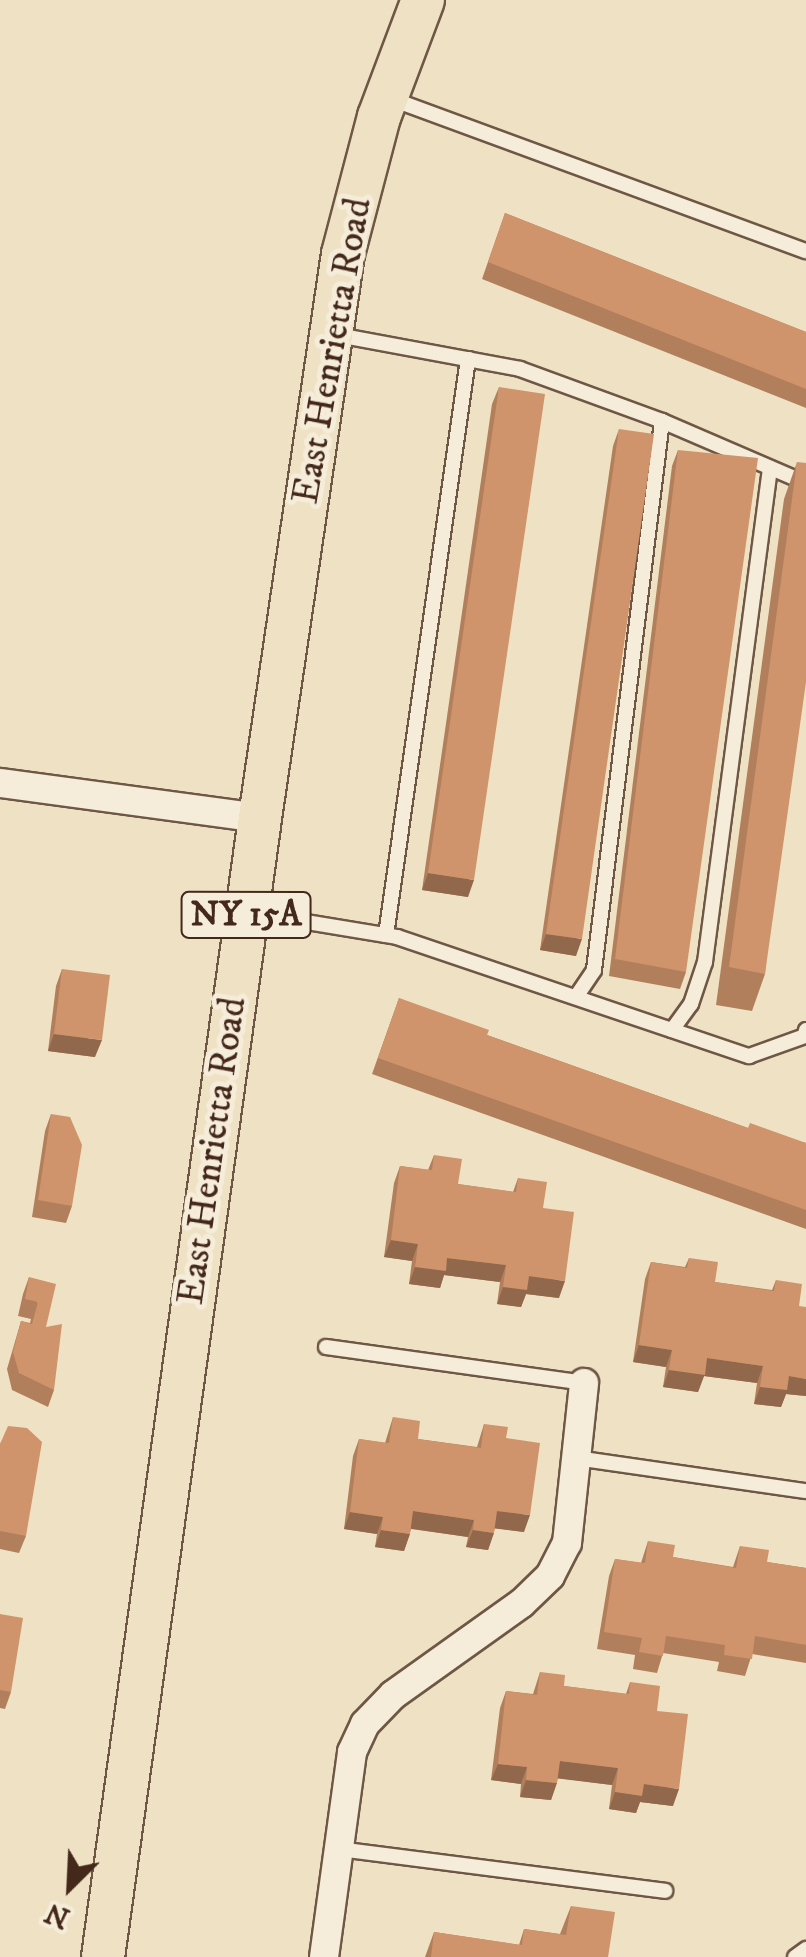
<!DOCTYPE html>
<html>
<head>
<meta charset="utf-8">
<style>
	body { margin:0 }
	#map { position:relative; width:806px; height:1957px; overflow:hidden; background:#efe2c4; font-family:"IM FELL DW Pica",serif }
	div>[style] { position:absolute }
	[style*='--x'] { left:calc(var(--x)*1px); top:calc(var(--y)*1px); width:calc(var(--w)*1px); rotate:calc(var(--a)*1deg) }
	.roads { filter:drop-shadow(2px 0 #6f5745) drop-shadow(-2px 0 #6f5745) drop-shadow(0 2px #6f5745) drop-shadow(0 -2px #6f5745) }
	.service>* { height:14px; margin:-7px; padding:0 7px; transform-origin:7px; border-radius:7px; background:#f5ecd9 }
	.minor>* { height:28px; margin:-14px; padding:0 14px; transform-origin:14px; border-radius:14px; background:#f5ecd9 }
	.primary>* { height:42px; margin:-21px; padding:0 21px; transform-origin:21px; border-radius:21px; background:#efe2c4 }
	.wall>* { inset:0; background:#b27f5c }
	.shaded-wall>* { inset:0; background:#91684b }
	.building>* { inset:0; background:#cf946b }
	span { translate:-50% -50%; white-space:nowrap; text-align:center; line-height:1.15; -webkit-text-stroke:10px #f5ecd9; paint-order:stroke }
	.shield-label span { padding:2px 8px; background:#f5ecd9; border:2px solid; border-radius:8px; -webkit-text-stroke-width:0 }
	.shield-label { font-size:35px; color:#44291b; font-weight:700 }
	.street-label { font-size:38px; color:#44291b }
	.north { position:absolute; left:20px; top:1837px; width:100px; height:100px; -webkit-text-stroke:8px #f5ecd9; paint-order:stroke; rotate:204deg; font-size:28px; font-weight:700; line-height:40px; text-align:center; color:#44291b }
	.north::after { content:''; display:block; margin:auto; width:35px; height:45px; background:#44291b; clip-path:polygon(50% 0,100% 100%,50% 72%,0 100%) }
</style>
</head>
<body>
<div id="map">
	<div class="roads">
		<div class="service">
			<i style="--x:392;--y:99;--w:441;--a:20.2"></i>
			<i style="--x:337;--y:335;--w:186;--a:10.5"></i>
			<i style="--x:520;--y:369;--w:151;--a:20.1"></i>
			<i style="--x:662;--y:421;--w:157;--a:23.3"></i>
			<i style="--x:252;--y:913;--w:147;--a:9.4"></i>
			<i style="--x:397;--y:937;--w:372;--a:18.7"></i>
			<i style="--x:749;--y:1056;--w:59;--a:-19.7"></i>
			<i style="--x:805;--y:1036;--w:6;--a:-81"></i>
			<i style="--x:386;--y:935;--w:582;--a:-81.9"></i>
			<i style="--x:576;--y:997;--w:32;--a:-56"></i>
			<i style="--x:594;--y:970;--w:553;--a:-82.94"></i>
			<i style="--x:672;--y:1030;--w:32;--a:-54"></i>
			<i style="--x:691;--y:1004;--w:44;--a:-71.6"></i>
			<i style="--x:705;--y:962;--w:498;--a:-82.5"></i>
			<i style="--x:326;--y:1347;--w:260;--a:7.9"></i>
			<i style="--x:576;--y:1458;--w:232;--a:8.2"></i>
			<i style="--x:339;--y:1849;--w:329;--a:7.3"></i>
			<i style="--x:795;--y:1957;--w:14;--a:-36"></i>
		</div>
		<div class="minor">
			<i style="--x:0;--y:783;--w:262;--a:7.7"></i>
			<i style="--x:324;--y:1957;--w:207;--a:-82.2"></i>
			<i style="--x:352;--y:1752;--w:31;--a:-65"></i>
			<i style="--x:365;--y:1724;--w:40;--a:-46"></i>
			<i style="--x:393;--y:1695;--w:158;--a:-35.5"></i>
			<i style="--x:522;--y:1603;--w:39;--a:-44"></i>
			<i style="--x:550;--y:1576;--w:37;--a:-63"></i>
			<i style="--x:567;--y:1543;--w:161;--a:-83.9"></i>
		</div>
		<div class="primary">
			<i style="--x:103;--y:1957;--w:1150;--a:-82.15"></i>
			<i style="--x:260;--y:818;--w:570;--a:-81.63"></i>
			<i style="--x:343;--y:254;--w:142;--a:-75.3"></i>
			<i style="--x:379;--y:117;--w:125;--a:-69.4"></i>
		</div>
	</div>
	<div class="wall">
		<i style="clip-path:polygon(505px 213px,806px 332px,806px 408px,482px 279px)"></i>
		<i style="clip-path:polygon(499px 387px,468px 897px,422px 890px,492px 404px)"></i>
		<i style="clip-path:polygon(619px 429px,576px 956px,540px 950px,613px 446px)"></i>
		<i style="clip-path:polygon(678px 450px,686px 972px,680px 989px,609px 976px,672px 466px)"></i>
		<i style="clip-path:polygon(797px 462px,765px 974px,752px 1011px,716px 1005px,784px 499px)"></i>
		<i style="clip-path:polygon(62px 969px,95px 1057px,48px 1051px,56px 986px)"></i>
		<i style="clip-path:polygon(399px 998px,487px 1035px,748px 1128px,806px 1143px,806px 1229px,372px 1074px)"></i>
		<i style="clip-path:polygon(51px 1114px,72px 1206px,66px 1223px,32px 1217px,45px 1131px)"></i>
		<i style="clip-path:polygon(434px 1155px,458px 1184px,513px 1192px,518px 1178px,543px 1208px,559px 1298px,526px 1294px,521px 1307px,497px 1304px,500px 1282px,444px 1275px,440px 1288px,409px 1284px,412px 1261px,384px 1257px,394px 1183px,400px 1166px,428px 1170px)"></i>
		<i style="clip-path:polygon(689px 1258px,715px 1282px,772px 1290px,776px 1280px,799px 1306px,806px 1396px,786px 1394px,781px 1407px,754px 1404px,757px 1383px,704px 1376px,698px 1392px,663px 1387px,666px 1367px,633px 1362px,645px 1279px,651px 1262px,685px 1267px)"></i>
		<i style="clip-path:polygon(29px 1277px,46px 1327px,54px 1390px,48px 1407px,12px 1390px,7px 1369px,21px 1321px,30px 1323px,31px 1319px,18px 1316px,23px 1294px)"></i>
		<i style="clip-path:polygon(393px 1417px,418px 1439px,477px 1447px,484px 1424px,506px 1438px,524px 1532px,495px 1528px,488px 1550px,466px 1547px,468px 1537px,411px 1529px,404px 1551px,375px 1547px,377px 1534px,344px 1529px,353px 1456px,359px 1439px,385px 1443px)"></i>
		<i style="clip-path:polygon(0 1442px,26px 1536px,19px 1553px,0 1549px)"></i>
		<i style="clip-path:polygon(648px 1541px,673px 1557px,733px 1567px,740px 1546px,767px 1562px,806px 1568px,806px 1663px,752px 1654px,745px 1676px,717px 1671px,719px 1662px,663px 1653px,657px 1673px,633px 1669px,635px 1655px,597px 1649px,609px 1576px,615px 1559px,641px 1563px)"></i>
		<i style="clip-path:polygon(0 1614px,11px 1692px,5px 1709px,0 1708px)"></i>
		<i style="clip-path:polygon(540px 1672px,564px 1686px,626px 1694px,630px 1682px,657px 1711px,673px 1806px,640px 1802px,636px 1813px,609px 1809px,612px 1785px,558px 1778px,551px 1800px,520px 1797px,521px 1784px,491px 1780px,500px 1708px,506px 1691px,533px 1694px)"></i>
		<i style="clip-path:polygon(571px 1906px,608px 1957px,425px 1957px,434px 1932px,519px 1945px,524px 1929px,560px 1934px)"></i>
	</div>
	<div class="shaded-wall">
		<i style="clip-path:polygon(428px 873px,474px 880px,468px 897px,422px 890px)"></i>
		<i style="clip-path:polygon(546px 934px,582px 939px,576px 956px,540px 950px)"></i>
		<i style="clip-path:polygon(54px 1034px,102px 1040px,95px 1057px,48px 1051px)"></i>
		<i style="clip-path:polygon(391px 1240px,418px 1244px,412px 1261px,384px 1257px)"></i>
		<i style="clip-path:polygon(447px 1258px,506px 1265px,500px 1282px,444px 1275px,440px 1288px,409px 1284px,415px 1267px)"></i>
		<i style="clip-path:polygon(529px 1276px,565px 1281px,559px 1298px,526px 1294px,521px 1307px,497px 1304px,503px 1287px)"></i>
		<i style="clip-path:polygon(639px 1345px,672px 1350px,666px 1367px,633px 1362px)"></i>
		<i style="clip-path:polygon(707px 1358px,763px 1366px,757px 1383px,704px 1376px,698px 1392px,663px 1387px,669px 1370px)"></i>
		<i style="clip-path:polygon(789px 1376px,806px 1379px,806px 1396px,786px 1394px,781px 1407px,754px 1404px,760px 1387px)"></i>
		<i style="clip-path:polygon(413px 1511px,474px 1520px,468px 1537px,407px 1528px)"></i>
		<i style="clip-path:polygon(497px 1511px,530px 1515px,524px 1532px,491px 1528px)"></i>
		<i style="clip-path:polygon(350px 1512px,383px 1517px,377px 1534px,344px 1529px)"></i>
		<i style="clip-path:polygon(381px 1530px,410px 1534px,404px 1551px,375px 1547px)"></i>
		<i style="clip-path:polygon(473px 1530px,494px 1533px,488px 1550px,466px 1547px)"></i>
		<i style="clip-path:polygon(560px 1761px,618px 1768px,612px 1785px,554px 1778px)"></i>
		<i style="clip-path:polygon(498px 1764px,527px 1767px,521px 1784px,491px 1780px)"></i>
		<i style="clip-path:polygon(526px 1780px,557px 1783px,551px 1800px,520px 1797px)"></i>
		<i style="clip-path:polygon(644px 1784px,679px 1789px,673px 1806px,640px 1802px,636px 1813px,609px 1809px,615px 1792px)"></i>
	</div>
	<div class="building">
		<i style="clip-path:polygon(505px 213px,806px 332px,806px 389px,488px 262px)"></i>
		<i style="clip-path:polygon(499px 387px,545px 394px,474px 880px,428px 873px)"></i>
		<i style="clip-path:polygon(619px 429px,654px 434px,582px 939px,546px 934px)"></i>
		<i style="clip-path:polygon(678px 450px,758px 458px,686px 972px,615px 959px)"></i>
		<i style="clip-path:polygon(797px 462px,806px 463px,806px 682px,765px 974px,729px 967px)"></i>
		<i style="clip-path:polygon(62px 969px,110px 975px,102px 1040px,54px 1034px)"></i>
		<i style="clip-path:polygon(399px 998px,489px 1030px,487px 1035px,748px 1128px,750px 1123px,806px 1143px,806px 1210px,378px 1058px)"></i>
		<i style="clip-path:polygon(51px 1114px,70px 1117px,82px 1145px,72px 1206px,38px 1200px)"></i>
		<i style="clip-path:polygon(434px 1155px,462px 1159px,458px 1184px,516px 1192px,518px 1178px,547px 1182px,543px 1208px,574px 1212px,565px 1281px,529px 1276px,527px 1290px,503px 1287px,506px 1265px,447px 1258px,446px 1271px,415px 1267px,418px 1244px,391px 1240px,400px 1166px,432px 1170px)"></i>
		<i style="clip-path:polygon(689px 1258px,718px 1262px,715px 1282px,774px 1291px,776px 1280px,802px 1284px,799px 1306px,806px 1307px,806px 1379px,789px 1376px,787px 1390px,760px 1387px,763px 1366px,707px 1358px,705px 1375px,669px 1370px,672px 1350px,639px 1345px,651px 1262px,687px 1268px)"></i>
		<i style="clip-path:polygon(29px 1277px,56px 1284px,46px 1327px,62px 1324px,54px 1390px,19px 1373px,13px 1352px,21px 1321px,32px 1324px,38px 1302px,25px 1299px)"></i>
		<i style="clip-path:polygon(393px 1417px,420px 1421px,418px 1439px,481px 1448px,484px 1424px,508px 1427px,506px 1438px,540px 1443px,530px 1515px,497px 1511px,494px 1533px,473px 1530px,474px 1520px,413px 1511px,410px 1534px,381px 1530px,383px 1517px,350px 1512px,359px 1439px,389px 1443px)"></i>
		<i style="clip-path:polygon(8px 1426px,27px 1428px,42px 1442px,26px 1536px,0 1531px,0 1444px)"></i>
		<i style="clip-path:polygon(648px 1541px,675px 1545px,673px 1557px,736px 1568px,740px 1546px,769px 1550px,767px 1562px,806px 1568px,806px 1645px,755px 1636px,752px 1659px,724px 1655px,725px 1645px,666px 1636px,663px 1656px,639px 1652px,642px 1638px,604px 1632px,615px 1559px,645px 1563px)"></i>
		<i style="clip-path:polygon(0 1614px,23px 1618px,11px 1692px,0 1690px)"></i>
		<i style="clip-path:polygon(540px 1672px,565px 1675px,564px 1686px,629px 1694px,630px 1682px,660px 1686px,657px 1711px,688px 1714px,679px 1789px,644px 1784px,642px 1796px,615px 1792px,618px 1768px,560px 1761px,557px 1783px,526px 1780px,527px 1767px,498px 1764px,506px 1691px,537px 1695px)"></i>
		<i style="clip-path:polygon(571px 1906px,615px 1912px,608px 1957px,431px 1957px,434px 1932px,522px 1945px,524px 1929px,566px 1935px)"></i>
	</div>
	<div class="shield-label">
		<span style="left:246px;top:915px">NY 15A</span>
	</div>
	<div class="street-label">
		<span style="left:333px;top:351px;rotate:-80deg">East Henrietta Road</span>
		<span style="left:213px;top:1151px;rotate:-82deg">East Henrietta Road</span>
	</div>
	<div class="north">N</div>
</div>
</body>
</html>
